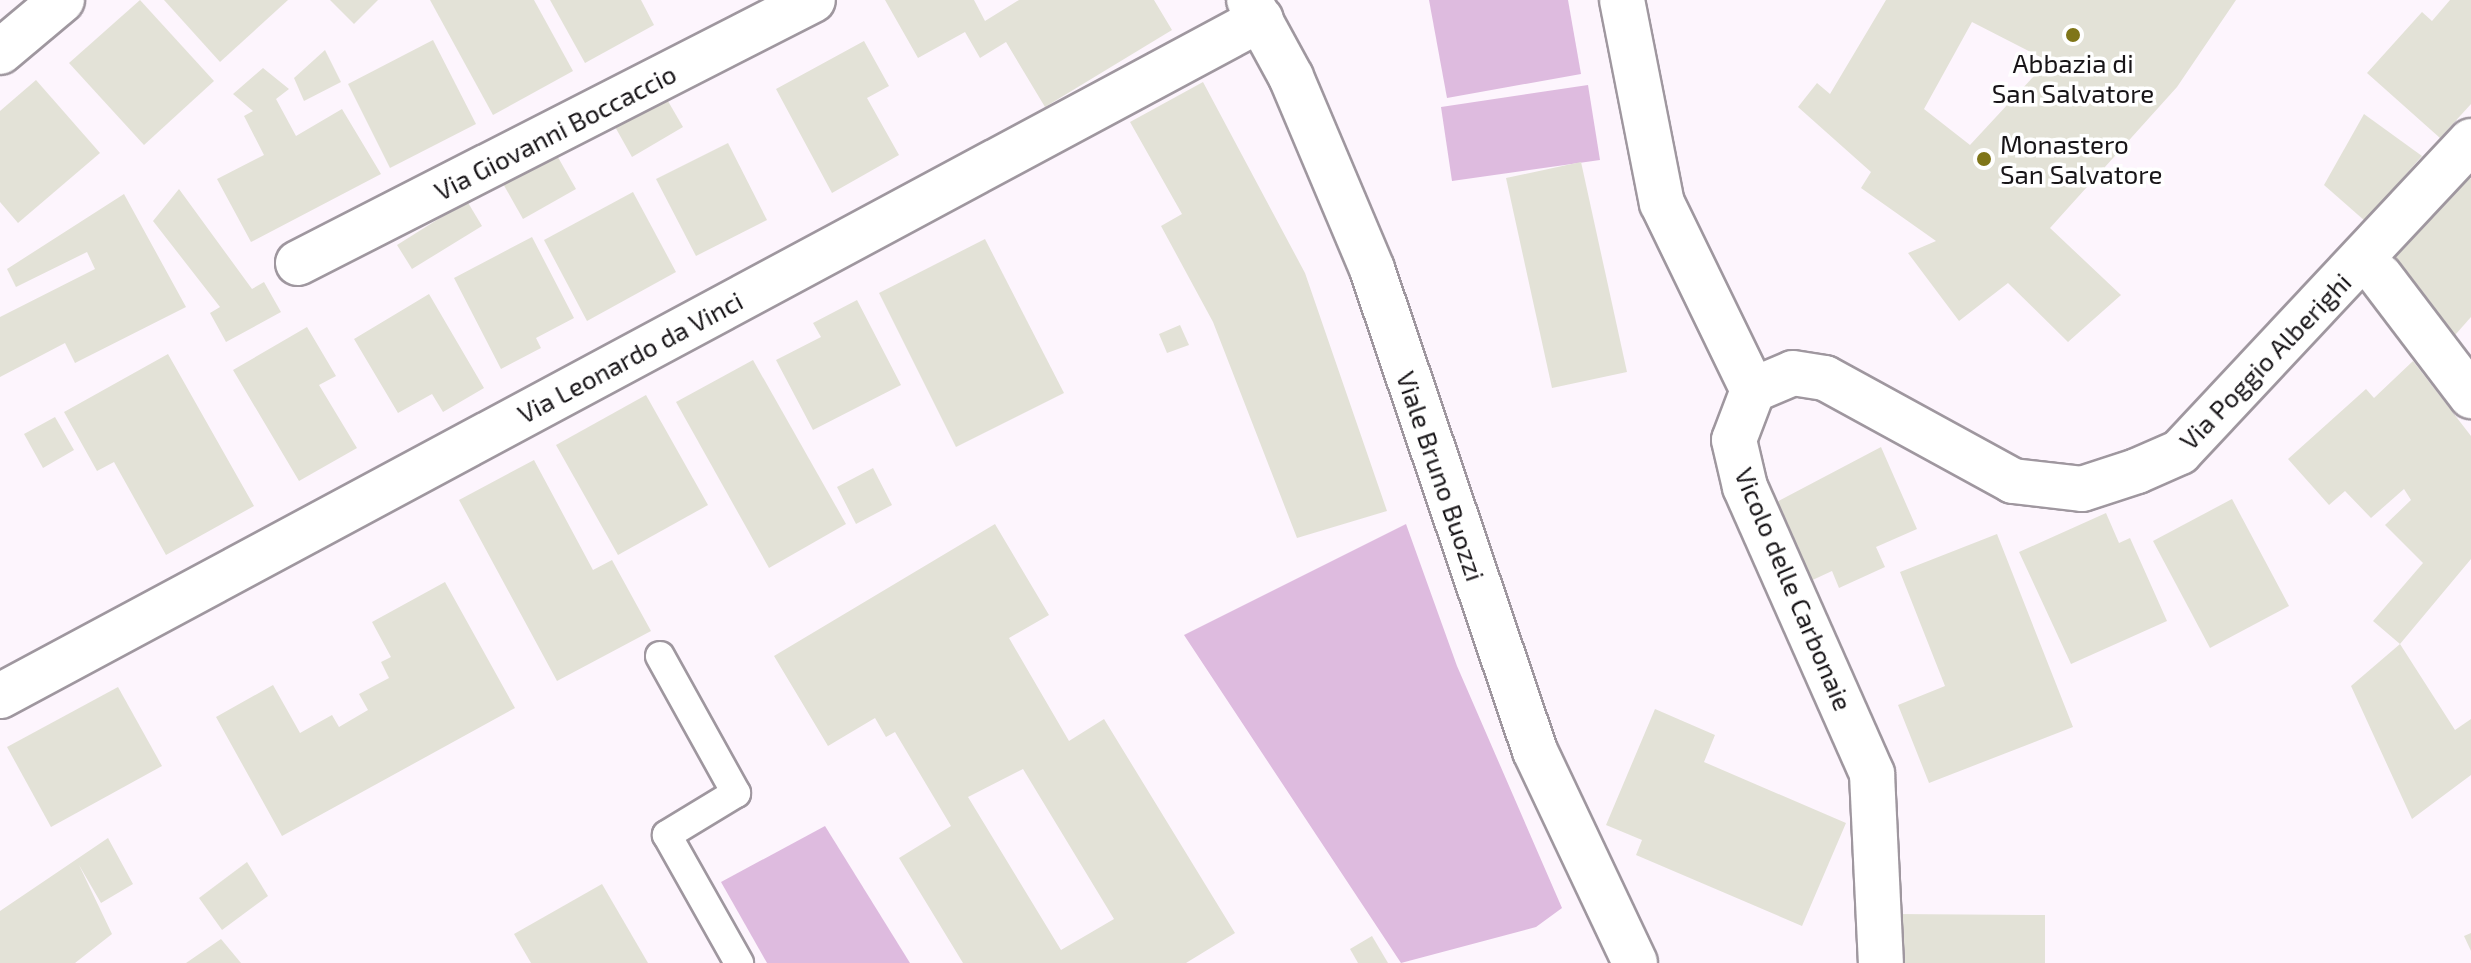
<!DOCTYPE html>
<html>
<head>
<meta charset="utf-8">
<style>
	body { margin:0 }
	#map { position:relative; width:2471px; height:963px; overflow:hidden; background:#fdf5fd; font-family:"Exo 2",sans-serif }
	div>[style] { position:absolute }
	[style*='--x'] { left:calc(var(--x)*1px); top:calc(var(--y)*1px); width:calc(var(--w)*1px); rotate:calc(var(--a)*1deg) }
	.green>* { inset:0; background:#debbdf }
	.building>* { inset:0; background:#e3e2d7 }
	.roads { filter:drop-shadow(2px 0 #9f979f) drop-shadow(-2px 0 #9f979f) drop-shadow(0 2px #9f979f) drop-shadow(0 -2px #9f979f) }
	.lane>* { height:28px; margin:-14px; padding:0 14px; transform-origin:14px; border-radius:14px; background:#fff }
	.street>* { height:44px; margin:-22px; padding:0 22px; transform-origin:22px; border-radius:22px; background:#fff }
	.dots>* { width:22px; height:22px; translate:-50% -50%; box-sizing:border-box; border:4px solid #fff; border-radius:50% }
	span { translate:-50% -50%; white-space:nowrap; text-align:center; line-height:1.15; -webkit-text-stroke:7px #fff; paint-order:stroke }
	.poi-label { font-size:26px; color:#181518 }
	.left { translate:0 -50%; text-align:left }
	.street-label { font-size:26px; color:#181518 }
</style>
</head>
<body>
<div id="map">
	<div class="green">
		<i style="clip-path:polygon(1429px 0,1568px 0,1581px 74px,1447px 98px)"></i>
		<i style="clip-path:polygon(1588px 85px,1600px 160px,1452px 181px,1441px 107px)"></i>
		<i style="clip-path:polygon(1406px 524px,1457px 666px,1562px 908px,1536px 927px,1401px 963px,1184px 635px)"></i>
		<i style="clip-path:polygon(825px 826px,910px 963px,767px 963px,721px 882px)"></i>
	</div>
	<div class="building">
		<i style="clip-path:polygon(140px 0,214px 81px,144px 145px,69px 63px)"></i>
		<i style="clip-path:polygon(164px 0,288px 0,220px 62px)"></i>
		<i style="clip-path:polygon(330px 0,378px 0,354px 24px)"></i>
		<i style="clip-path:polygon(430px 0,534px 0,573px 71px,493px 115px)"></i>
		<i style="clip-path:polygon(550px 0,641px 0,654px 25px,585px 63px)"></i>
		<i style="clip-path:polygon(885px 0,974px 0,985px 21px,1019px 0,1154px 0,1172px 30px,1045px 107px,1006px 42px,980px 58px,965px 32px,918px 58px)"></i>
		<i style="clip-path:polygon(evenodd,1886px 0,2236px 0,2177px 87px,2050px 228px,2121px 295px,2068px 342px,2008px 283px,1959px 321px,1908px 253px,1936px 241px,1861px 188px,1871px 172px,1798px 107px,1817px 83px,1830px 94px,1886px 0,1972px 22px,2048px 61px,1970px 145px,1924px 109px,1972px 22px)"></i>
		<i style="clip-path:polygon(2450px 0,2471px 0,2471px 104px,2440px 138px,2367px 73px,2422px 12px,2432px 21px)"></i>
		<i style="clip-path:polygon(433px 40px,476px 124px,390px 168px,348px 84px)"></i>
		<i style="clip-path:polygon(864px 41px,889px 86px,867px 98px,899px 155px,832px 193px,776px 89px)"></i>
		<i style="clip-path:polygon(325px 50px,341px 82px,304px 101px,294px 78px)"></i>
		<i style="clip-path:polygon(263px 68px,289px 89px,276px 99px,296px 136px,342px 109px,381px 174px,251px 242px,217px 179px,264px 155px,244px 116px,253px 111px,233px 94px)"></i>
		<i style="clip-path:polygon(36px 80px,100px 153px,18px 223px,0 202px,0 111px)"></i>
		<i style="clip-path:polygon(1203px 82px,1305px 273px,1387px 511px,1297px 538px,1213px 322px,1161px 226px,1182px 214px,1130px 122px)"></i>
		<i style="clip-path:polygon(665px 96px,683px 127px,632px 157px,614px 125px)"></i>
		<i style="clip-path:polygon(2364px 114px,2422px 156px,2365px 221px,2324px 185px)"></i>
		<i style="clip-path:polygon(728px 143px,767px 220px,696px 256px,656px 179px)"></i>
		<i style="clip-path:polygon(555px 152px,576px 189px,523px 219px,502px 182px)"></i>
		<i style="clip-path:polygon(1581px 162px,1627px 372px,1552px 388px,1506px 178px)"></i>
		<i style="clip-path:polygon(2459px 168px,2471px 179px,2471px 317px,2440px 352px,2370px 264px)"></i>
		<i style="clip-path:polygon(179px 189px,252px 289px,264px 282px,281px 312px,226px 342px,210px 313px,220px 307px,153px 221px)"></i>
		<i style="clip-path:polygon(633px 192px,676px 272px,587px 321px,544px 240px)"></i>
		<i style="clip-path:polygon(124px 194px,186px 307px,75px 363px,65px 343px,0 377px,0 317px,95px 269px,87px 252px,16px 287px,7px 269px)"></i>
		<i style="clip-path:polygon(467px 201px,482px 226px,412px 269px,397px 245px)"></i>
		<i style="clip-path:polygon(532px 237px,574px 318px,536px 338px,541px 348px,501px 369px,454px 278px)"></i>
		<i style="clip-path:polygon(985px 239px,1064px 393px,956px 447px,879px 293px)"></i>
		<i style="clip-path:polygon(429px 294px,484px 388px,443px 412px,432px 394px,398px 413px,354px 339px)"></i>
		<i style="clip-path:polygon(857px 300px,901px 385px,813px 430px,776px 360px,821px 337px,813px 323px)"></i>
		<i style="clip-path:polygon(1180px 325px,1189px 345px,1167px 353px,1159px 334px)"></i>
		<i style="clip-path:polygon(307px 327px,336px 376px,319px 385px,357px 448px,299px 481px,233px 370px)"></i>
		<i style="clip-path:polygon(168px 354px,254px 506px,166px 555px,114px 462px,97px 471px,64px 412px)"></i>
		<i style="clip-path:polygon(753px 360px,846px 524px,769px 568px,676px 402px)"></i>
		<i style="clip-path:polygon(2413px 361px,2471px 436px,2471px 559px,2400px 644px,2455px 730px,2471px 719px,2471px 775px,2412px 819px,2351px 686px,2400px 644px,2373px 621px,2423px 563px,2385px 525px,2411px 500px,2404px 489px,2371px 518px,2345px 491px,2329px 505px,2288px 459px,2366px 389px,2374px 398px)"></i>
		<i style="clip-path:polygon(646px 395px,708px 505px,618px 555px,556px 445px)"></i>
		<i style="clip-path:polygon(55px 417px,74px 450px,43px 468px,24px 434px)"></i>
		<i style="clip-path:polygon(1881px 447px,1917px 529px,1876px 547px,1885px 567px,1839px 588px,1832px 571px,1804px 584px,1769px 506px)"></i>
		<i style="clip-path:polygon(534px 460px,593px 570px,612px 560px,651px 631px,557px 681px,459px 500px)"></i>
		<i style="clip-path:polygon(873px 468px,892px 505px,856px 524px,837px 487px)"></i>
		<i style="clip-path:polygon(2232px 499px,2289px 606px,2210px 648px,2153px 541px)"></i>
		<i style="clip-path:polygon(2106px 513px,2119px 543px,2130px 538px,2167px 621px,2071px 664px,2019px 552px)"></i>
		<i style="clip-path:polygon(evenodd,995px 524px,1049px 615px,1009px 638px,1069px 741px,1104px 719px,1235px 933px,1186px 963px,963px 963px,899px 858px,951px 826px,895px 732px,886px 737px,875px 718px,828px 746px,774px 656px,995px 524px,1023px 769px,1114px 919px,1061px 950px,968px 797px,1023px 769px)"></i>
		<i style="clip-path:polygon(1997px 534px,2073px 727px,1929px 783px,1898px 705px,1945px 686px,1900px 572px)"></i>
		<i style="clip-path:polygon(445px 582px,515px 708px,282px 836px,216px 717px,273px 685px,300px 733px,332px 715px,339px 727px,368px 710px,359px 694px,389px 678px,381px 662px,391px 657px,372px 622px)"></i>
		<i style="clip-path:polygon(118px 687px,162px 766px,51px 827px,7px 747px)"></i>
		<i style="clip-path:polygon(1655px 709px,1715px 735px,1704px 762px,1846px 823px,1802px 926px,1636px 855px,1642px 840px,1606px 825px)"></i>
		<i style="clip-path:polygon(108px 838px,133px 884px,101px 903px,79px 865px,112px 934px,75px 963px,0 963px,0 911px)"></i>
		<i style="clip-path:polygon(247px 862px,268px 896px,222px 930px,199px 898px)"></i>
		<i style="clip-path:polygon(602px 884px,648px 963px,531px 963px,514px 934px)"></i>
		<i style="clip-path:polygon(1894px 914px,2045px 915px,2045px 963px,1893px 963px)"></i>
		<i style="clip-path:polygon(2471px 933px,2471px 951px,2464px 936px)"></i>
		<i style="clip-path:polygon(1372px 936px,1388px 963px,1358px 963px,1350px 949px)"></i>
		<i style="clip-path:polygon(221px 939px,241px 963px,186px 963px)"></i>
	</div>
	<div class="roads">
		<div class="lane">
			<i style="--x:660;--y:656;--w:157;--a:61"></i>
			<i style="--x:736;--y:793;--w:81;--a:148.7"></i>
			<i style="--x:667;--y:835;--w:147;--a:60.6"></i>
		</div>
		<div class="street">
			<i style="--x:1249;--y:0;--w:88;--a:61.4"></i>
			<i style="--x:1291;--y:77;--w:208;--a:67.1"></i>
			<i style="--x:1372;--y:269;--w:509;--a:71.32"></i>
			<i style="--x:1535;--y:751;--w:234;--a:64.7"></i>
			<i style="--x:1622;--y:0;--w:207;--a:78.9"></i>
			<i style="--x:1662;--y:203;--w:208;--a:64.1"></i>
			<i style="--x:0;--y:52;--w:81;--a:-40"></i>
			<i style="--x:298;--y:263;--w:578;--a:-27.05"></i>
			<i style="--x:2380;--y:276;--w:151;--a:52.8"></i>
			<i style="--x:1753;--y:390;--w:43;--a:-23"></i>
			<i style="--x:1793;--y:373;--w:32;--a:9"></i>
			<i style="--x:1825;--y:378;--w:214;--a:28.7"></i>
			<i style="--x:2013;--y:481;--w:69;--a:6.6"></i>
			<i style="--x:2082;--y:489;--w:58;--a:-18.1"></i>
			<i style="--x:2137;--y:471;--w:47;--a:-23.8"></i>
			<i style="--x:2180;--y:452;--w:426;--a:-46.9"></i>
			<i style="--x:1753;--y:390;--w:53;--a:110.8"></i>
			<i style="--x:1734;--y:440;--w:48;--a:76.8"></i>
			<i style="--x:1745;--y:487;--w:314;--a:66.1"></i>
			<i style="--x:1872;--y:774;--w:189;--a:87.3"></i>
			<i style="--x:0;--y:696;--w:1431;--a:-28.23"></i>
		</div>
	</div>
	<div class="dots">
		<i style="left:2073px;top:35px;background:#7f7518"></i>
		<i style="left:1984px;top:159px;background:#7f7518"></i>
	</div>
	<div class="poi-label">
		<span style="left:2073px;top:78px">Abbazia di<br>San Salvatore</span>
		<span class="left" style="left:2000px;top:159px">Monastero<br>San Salvatore</span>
	</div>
	<div class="street-label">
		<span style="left:555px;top:132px;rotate:-27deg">Via Giovanni Boccaccio</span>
		<span style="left:630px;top:357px;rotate:-28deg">Via Leonardo da Vinci</span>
		<span style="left:2265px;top:361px;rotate:-46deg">Via Poggio Alberighi</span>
		<span style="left:1441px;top:476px;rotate:71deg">Viale Bruno Buozzi</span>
		<span style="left:1794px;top:589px;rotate:67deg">Vicolo delle Carbonaie</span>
	</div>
</div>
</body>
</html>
